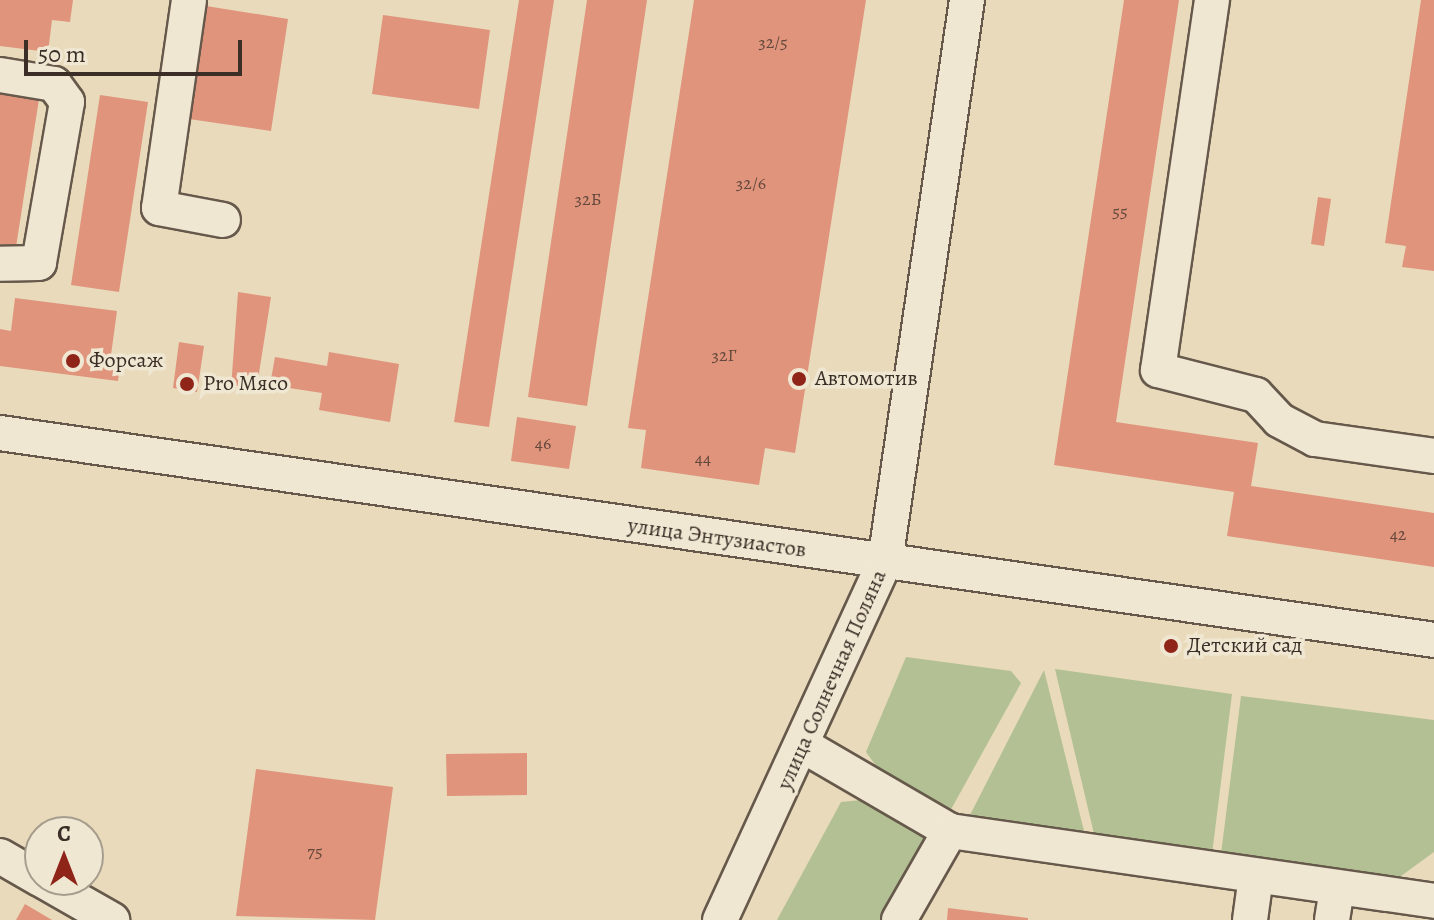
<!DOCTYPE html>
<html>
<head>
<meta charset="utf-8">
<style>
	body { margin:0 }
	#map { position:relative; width:1434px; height:920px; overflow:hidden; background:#e8dabb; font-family:Alegreya,serif }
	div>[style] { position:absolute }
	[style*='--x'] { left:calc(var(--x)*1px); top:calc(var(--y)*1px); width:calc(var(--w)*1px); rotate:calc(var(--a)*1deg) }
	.green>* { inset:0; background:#b2c093 }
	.building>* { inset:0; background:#e0947c }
	.roads { filter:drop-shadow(2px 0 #66594b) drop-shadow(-2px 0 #66594b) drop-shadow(0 2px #66594b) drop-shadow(0 -2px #66594b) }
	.minor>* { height:34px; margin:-17px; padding:0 17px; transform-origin:17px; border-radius:17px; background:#f0e7d3 }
	.dots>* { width:22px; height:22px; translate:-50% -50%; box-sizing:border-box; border:4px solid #f0e7d3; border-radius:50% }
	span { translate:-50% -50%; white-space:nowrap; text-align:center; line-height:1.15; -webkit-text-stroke:7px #f0e7d3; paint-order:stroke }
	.number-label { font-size:18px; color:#64483c }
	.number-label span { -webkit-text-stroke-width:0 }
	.poi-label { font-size:22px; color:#3a2e26 }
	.left { translate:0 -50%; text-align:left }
	.street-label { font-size:22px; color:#3a2e26 }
	.north { position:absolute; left:24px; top:816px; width:80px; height:80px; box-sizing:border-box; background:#f0e7d3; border:2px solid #a79d8e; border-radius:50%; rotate:0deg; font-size:22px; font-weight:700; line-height:32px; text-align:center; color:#3a2e26 }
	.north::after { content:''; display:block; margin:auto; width:28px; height:36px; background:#8f2418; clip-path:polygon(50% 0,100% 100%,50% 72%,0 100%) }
	.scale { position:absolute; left:24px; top:40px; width:218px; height:36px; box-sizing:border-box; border:4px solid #3a2e26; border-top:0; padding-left:10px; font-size:24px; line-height:28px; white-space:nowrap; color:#3a2e26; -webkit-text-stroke:6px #f0e7d3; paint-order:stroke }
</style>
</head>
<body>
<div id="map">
	<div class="green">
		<i style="clip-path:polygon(906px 657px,1011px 671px,1021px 683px,949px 813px,885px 778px,866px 752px)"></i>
		<i style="clip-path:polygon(1055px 669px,1232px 694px,1212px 854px,1095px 838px)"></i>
		<i style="clip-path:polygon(1044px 670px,1085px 835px,968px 819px)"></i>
		<i style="clip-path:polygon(1241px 696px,1434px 720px,1434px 852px,1397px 879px,1221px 854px)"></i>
		<i style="clip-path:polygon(861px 800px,932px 842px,887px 920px,777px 920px,841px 802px)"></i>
	</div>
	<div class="building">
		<i style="clip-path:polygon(0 0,73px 0,70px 22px,52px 20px,48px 52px,0 46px)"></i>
		<i style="clip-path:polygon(519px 0,554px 0,489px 427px,454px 422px)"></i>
		<i style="clip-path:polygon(587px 0,647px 0,587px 406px,528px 397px)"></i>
		<i style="clip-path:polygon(694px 0,866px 0,795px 453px,765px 448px,759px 485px,641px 468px,646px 430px,628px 428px)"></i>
		<i style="clip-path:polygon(1124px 0,1179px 0,1116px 422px,1258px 443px,1251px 486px,1434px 513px,1434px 567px,1227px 536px,1234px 492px,1054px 465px)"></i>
		<i style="clip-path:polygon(1421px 0,1434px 0,1434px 271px,1402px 267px,1406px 246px,1385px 243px)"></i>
		<i style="clip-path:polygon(206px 6px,288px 19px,271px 131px,189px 119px)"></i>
		<i style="clip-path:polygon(383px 15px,490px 30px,479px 109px,372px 94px)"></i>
		<i style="clip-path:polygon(0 93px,39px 99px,14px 260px,0 258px)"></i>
		<i style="clip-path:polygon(100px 95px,148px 102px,119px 292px,71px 285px)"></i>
		<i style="clip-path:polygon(1318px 197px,1331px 199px,1324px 246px,1311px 244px)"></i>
		<i style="clip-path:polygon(238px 292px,271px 297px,256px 392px,231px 388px)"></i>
		<i style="clip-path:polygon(15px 298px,117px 311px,111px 355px,121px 357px,118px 381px,0 366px,0 329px,11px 331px)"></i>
		<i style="clip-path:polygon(179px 342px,204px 346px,197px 392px,173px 388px)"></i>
		<i style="clip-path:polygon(329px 352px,399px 364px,390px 422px,319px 410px,322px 393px,270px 385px,275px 357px,327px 366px)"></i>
		<i style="clip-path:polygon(517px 417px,576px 426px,569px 469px,511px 461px)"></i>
		<i style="clip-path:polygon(527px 753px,527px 795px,447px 796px,446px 754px)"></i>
		<i style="clip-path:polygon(256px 769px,393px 787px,375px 920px,236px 916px)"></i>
		<i style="clip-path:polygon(25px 904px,52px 920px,16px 920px)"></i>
		<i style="clip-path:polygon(948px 908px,1028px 918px,1028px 920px,947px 920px)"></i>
	</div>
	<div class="roads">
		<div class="minor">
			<i style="--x:189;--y:0;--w:210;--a:98.2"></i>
			<i style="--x:159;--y:208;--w:65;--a:10.6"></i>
			<i style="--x:1212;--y:0;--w:374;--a:98.3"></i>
			<i style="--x:1158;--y:370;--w:101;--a:14.3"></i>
			<i style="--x:1256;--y:395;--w:34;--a:47"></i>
			<i style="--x:1279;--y:420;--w:41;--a:27.8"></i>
			<i style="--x:1315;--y:439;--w:120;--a:8.1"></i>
			<i style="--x:0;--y:75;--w:55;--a:9.5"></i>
			<i style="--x:54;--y:84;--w:22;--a:54"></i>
			<i style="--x:67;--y:102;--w:163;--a:99.9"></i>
			<i style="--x:39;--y:263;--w:39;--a:179"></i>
			<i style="--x:0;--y:433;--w:1449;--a:8.21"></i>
			<i style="--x:804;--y:746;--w:169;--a:30.2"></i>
			<i style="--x:950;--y:831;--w:489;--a:8.2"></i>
			<i style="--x:0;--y:856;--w:46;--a:29.9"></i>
			<i style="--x:42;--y:880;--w:81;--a:29.7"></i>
			<i style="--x:720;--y:920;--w:394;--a:-65.3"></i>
			<i style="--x:885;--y:562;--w:568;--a:-81.7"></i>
			<i style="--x:899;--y:920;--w:103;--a:-60.2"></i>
			<i style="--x:1250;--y:920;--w:44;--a:-82.2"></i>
			<i style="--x:1332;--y:920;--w:33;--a:-81"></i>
		</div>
	</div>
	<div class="dots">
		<i style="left:73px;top:361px;background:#8f2418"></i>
		<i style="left:799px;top:379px;background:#8f2418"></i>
		<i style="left:187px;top:384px;background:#8f2418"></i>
		<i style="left:1171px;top:646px;background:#8f2418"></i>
	</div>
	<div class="number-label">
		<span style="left:773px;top:42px">32/5</span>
		<span style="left:751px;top:183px">32/6</span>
		<span style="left:588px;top:199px">32Б</span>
		<span style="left:1120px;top:211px">55</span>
		<span style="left:724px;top:355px">32Г</span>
		<span style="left:543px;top:443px">46</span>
		<span style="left:703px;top:458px">44</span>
		<span style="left:1398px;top:534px">42</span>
		<span style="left:315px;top:851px">75</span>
	</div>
	<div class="poi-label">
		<span class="left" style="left:89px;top:361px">Форсаж</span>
		<span class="left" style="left:815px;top:379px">Автомотив</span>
		<span class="left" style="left:203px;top:384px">Pro Мясо</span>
		<span class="left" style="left:1187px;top:646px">Детский сад</span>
	</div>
	<div class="street-label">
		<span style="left:717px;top:538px;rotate:8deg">улица Энтузиастов</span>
		<span style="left:832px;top:680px;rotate:-66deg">улица Солнечная Поляна</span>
	</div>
	<div class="north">С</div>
	<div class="scale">50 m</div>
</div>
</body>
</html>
